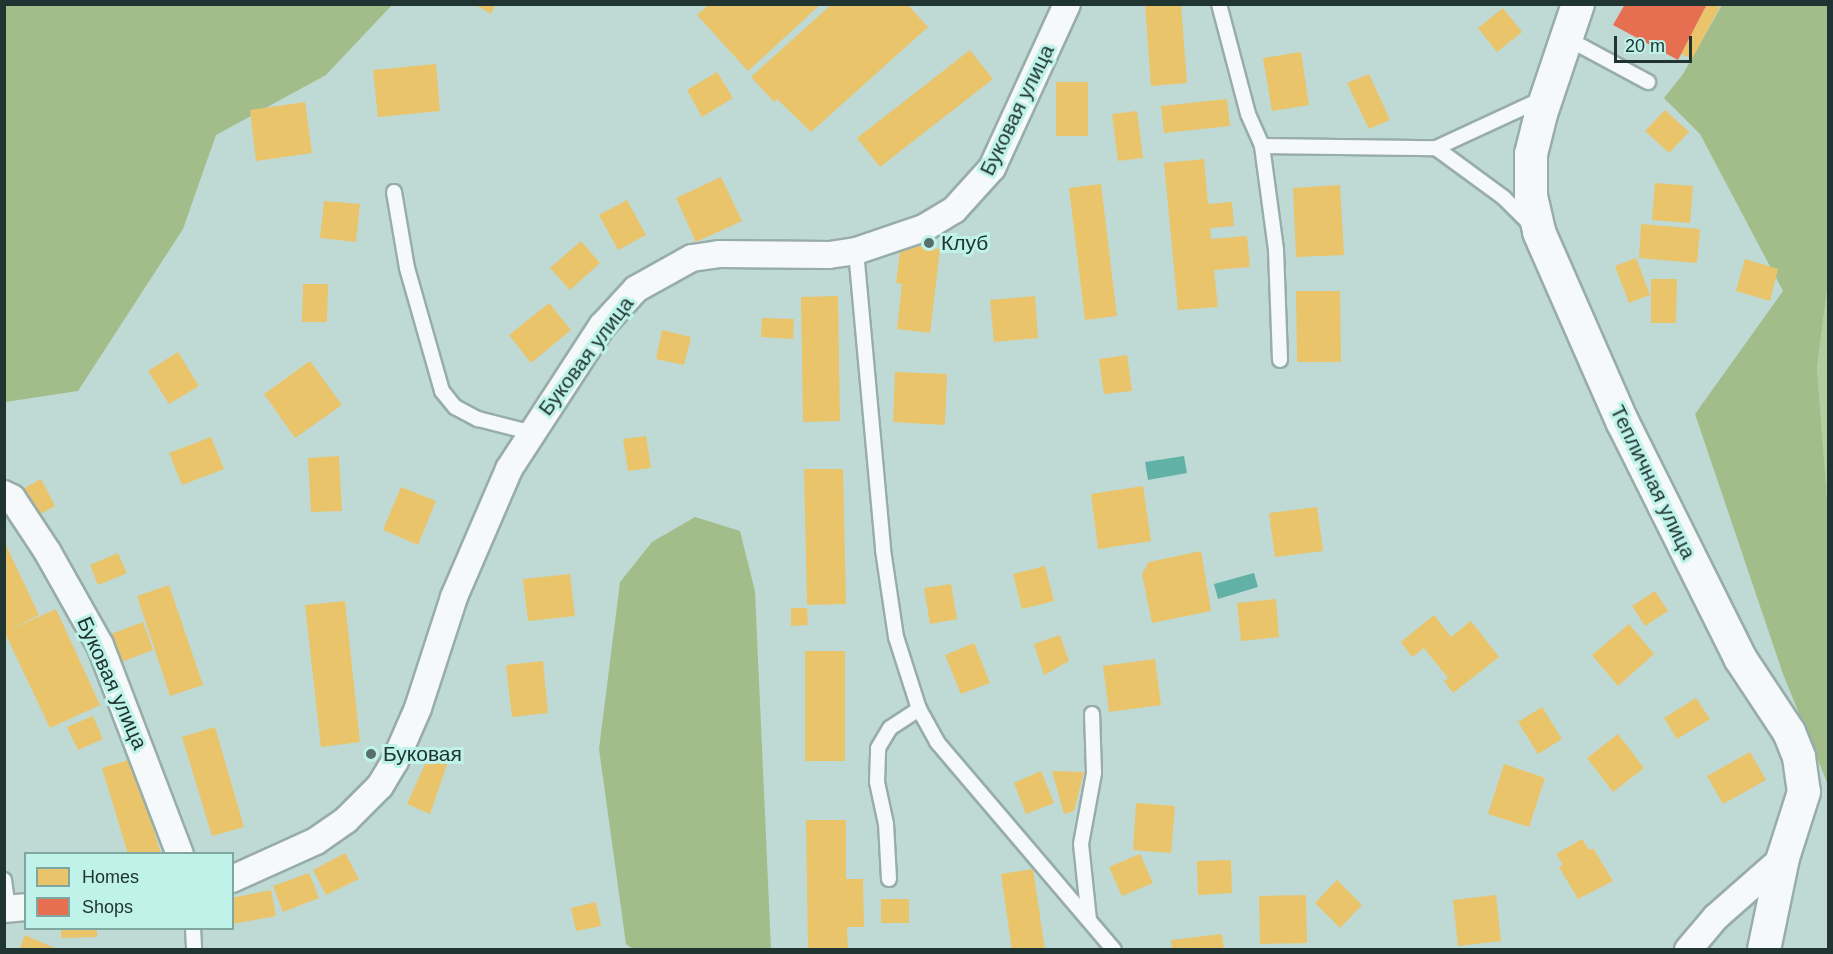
<!DOCTYPE html>
<html>
<head>
<meta charset="utf-8">
<style>
	body { margin:0 }
	#map { position:relative; width:1833px; height:954px; overflow:hidden; background:#bfdad5; font-family:Arial,sans-serif }
	div>[style] { position:absolute }
	[style*='--x'] { left:calc(var(--x)*1px); top:calc(var(--y)*1px); width:calc(var(--w)*1px); rotate:calc(var(--a)*1deg) }
	.green>* { inset:0; background:#b3cd9f }
	.forest>* { inset:0; background:#a3bd8a }
	.water>* { inset:0; background:#61b1a7 }
	.homes>* { inset:0; background:#e9c46a }
	.shops>* { inset:0; background:#e76f51 }
	.roads { filter:drop-shadow(2px 0 #98adaa) drop-shadow(-2px 0 #98adaa) drop-shadow(0 2px #98adaa) drop-shadow(0 -2px #98adaa) }
	.service>* { height:14px; margin:-7px; padding:0 7px; transform-origin:7px; border-radius:7px; background:#f5f9f9 }
	.minor>* { height:26px; margin:-13px; padding:0 13px; transform-origin:13px; border-radius:13px; background:#f5f9f9 }
	.tertiary>* { height:32px; margin:-16px; padding:0 16px; transform-origin:16px; border-radius:16px; background:#f5f9f9 }
	.dots>* { width:16px; height:16px; translate:-50% -50%; box-sizing:border-box; border:3px solid #bff3ea; border-radius:50% }
	span { translate:-50% -50%; white-space:nowrap; text-align:center; line-height:1.15; -webkit-text-stroke:6px #bff3ea; paint-order:stroke }
	.street-label { font-size:21px; color:#203431 }
	.poi-label { font-size:21px; color:#203431 }
	.left { translate:0 -50%; text-align:left }
	.frame { position:absolute; inset:0; border:6px solid #203431; pointer-events:none }
	.legend { position:absolute; left:24px; top:852px; width:210px; height:78px; box-sizing:border-box; background:#bff3ea; border:2px solid #7fa7a0; margin:0; padding:8px 10px; list-style:none; font-size:18px; color:#203431 }
	.legend li { display:flex; align-items:center; gap:12px; height:30px }
	.legend b { width:30px; border:2px solid #7fa7a0 }
	.scale { position:absolute; left:1614px; top:36px; width:78px; height:27px; box-sizing:border-box; border:3px solid #203431; border-top:0; padding-left:8px; font-size:18px; line-height:21px; white-space:nowrap; color:#203431; -webkit-text-stroke:4px #bff3ea; paint-order:stroke }
</style>
</head>
<body>
<div id="map">
	<div class="green">
		<i style="clip-path:polygon(1828px 282px,1828px 512px,1817px 368px)"></i>
	</div>
	<div class="forest">
		<i style="clip-path:polygon(5px 5px,392px 5px,326px 75px,216px 135px,183px 229px,78px 391px,5px 402px)"></i>
		<i style="clip-path:polygon(1722px 5px,1828px 5px,1828px 282px,1817px 368px,1828px 512px,1828px 785px,1783px 674px,1695px 414px,1783px 291px,1700px 134px,1664px 98px,1683px 74px)"></i>
		<i style="clip-path:polygon(695px 517px,740px 531px,755px 591px,771px 949px,635px 950px,626px 944px,599px 749px,620px 582px,652px 542px)"></i>
	</div>
	<div class="water">
		<i style="clip-path:polygon(1184px 456px,1187px 473px,1148px 480px,1145px 462px)"></i>
		<i style="clip-path:polygon(1254px 573px,1258px 587px,1218px 599px,1214px 584px)"></i>
	</div>
	<div class="homes">
		<i style="clip-path:polygon(474px 4px,496px 4px,491px 14px)"></i>
		<i style="clip-path:polygon(709px 4px,821px 4px,748px 71px,697px 15px)"></i>
		<i style="clip-path:polygon(832px 4px,907px 4px,928px 27px,811px 132px,777px 99px,774px 102px,751px 77px)"></i>
		<i style="clip-path:polygon(1145px 4px,1181px 4px,1187px 83px,1151px 86px)"></i>
		<i style="clip-path:polygon(1707px 4px,1720px 7px,1692px 59px,1681px 54px)"></i>
		<i style="clip-path:polygon(1503px 8px,1522px 32px,1497px 52px,1478px 28px)"></i>
		<i style="clip-path:polygon(970px 50px,993px 79px,880px 167px,857px 138px)"></i>
		<i style="clip-path:polygon(1301px 52px,1309px 105px,1272px 111px,1263px 58px)"></i>
		<i style="clip-path:polygon(436px 64px,440px 111px,378px 117px,373px 70px)"></i>
		<i style="clip-path:polygon(717px 72px,733px 98px,702px 117px,687px 90px)"></i>
		<i style="clip-path:polygon(1369px 74px,1390px 120px,1369px 129px,1347px 83px)"></i>
		<i style="clip-path:polygon(1056px 82px,1088px 82px,1088px 136px,1056px 136px)"></i>
		<i style="clip-path:polygon(1227px 99px,1230px 126px,1164px 133px,1161px 106px)"></i>
		<i style="clip-path:polygon(305px 102px,312px 153px,256px 161px,250px 110px)"></i>
		<i style="clip-path:polygon(1665px 110px,1689px 132px,1669px 153px,1645px 131px)"></i>
		<i style="clip-path:polygon(1137px 111px,1143px 158px,1118px 161px,1112px 114px)"></i>
		<i style="clip-path:polygon(1204px 159px,1208px 204px,1232px 202px,1234px 226px,1210px 228px,1211px 239px,1247px 236px,1250px 267px,1214px 270px,1218px 307px,1178px 310px,1164px 163px)"></i>
		<i style="clip-path:polygon(721px 177px,742px 221px,696px 242px,676px 198px)"></i>
		<i style="clip-path:polygon(1655px 183px,1693px 186px,1690px 223px,1652px 220px)"></i>
		<i style="clip-path:polygon(1101px 184px,1117px 316px,1085px 320px,1069px 188px)"></i>
		<i style="clip-path:polygon(1340px 185px,1344px 255px,1296px 257px,1293px 188px)"></i>
		<i style="clip-path:polygon(627px 200px,646px 235px,618px 250px,599px 215px)"></i>
		<i style="clip-path:polygon(324px 201px,360px 204px,356px 242px,320px 238px)"></i>
		<i style="clip-path:polygon(1641px 224px,1700px 229px,1697px 263px,1639px 258px)"></i>
		<i style="clip-path:polygon(581px 241px,600px 263px,570px 290px,550px 268px)"></i>
		<i style="clip-path:polygon(917px 246px,940px 249px,930px 333px,897px 329px,902px 284px,896px 283px,900px 251px)"></i>
		<i style="clip-path:polygon(1636px 258px,1650px 295px,1629px 303px,1615px 266px)"></i>
		<i style="clip-path:polygon(1745px 259px,1778px 269px,1770px 301px,1736px 291px)"></i>
		<i style="clip-path:polygon(1651px 279px,1677px 279px,1676px 323px,1651px 323px)"></i>
		<i style="clip-path:polygon(303px 284px,328px 284px,327px 322px,302px 322px)"></i>
		<i style="clip-path:polygon(1296px 291px,1340px 291px,1341px 362px,1297px 362px)"></i>
		<i style="clip-path:polygon(838px 296px,840px 421px,803px 422px,801px 297px)"></i>
		<i style="clip-path:polygon(1035px 296px,1038px 338px,994px 342px,990px 300px)"></i>
		<i style="clip-path:polygon(549px 303px,571px 330px,531px 363px,509px 335px)"></i>
		<i style="clip-path:polygon(762px 318px,794px 319px,793px 339px,761px 337px)"></i>
		<i style="clip-path:polygon(662px 330px,691px 337px,684px 365px,656px 359px)"></i>
		<i style="clip-path:polygon(178px 352px,199px 386px,169px 404px,148px 371px)"></i>
		<i style="clip-path:polygon(1127px 355px,1132px 391px,1104px 394px,1099px 359px)"></i>
		<i style="clip-path:polygon(310px 361px,342px 405px,295px 438px,264px 394px)"></i>
		<i style="clip-path:polygon(895px 372px,947px 374px,945px 425px,893px 422px)"></i>
		<i style="clip-path:polygon(646px 436px,651px 468px,628px 471px,623px 439px)"></i>
		<i style="clip-path:polygon(211px 437px,224px 469px,182px 485px,169px 453px)"></i>
		<i style="clip-path:polygon(339px 456px,342px 511px,311px 512px,308px 458px)"></i>
		<i style="clip-path:polygon(804px 469px,843px 469px,846px 604px,807px 605px)"></i>
		<i style="clip-path:polygon(41px 479px,55px 506px,35px 517px,21px 490px)"></i>
		<i style="clip-path:polygon(1143px 486px,1151px 541px,1098px 549px,1091px 494px)"></i>
		<i style="clip-path:polygon(401px 487px,436px 501px,418px 545px,383px 530px)"></i>
		<i style="clip-path:polygon(1317px 507px,1323px 551px,1275px 557px,1269px 513px)"></i>
		<i style="clip-path:polygon(4px 541px,39px 615px,9px 630px,56px 609px,100px 705px,50px 728px,4px 631px)"></i>
		<i style="clip-path:polygon(1201px 551px,1211px 611px,1152px 623px,1142px 574px,1149px 562px)"></i>
		<i style="clip-path:polygon(118px 553px,127px 573px,98px 585px,90px 565px)"></i>
		<i style="clip-path:polygon(1045px 566px,1054px 601px,1022px 609px,1013px 574px)"></i>
		<i style="clip-path:polygon(570px 574px,575px 616px,528px 621px,523px 579px)"></i>
		<i style="clip-path:polygon(951px 584px,957px 619px,930px 624px,924px 588px)"></i>
		<i style="clip-path:polygon(169px 585px,203px 685px,170px 696px,137px 596px)"></i>
		<i style="clip-path:polygon(1655px 591px,1668px 611px,1645px 626px,1632px 606px)"></i>
		<i style="clip-path:polygon(1276px 599px,1279px 637px,1241px 641px,1237px 603px)"></i>
		<i style="clip-path:polygon(345px 601px,360px 742px,321px 747px,305px 605px)"></i>
		<i style="clip-path:polygon(791px 608px,807px 608px,808px 625px,791px 626px)"></i>
		<i style="clip-path:polygon(1434px 615px,1451px 637px,1471px 621px,1499px 657px,1453px 693px,1444px 681px,1448px 678px,1424px 648px,1412px 657px,1401px 642px)"></i>
		<i style="clip-path:polygon(143px 622px,153px 650px,116px 664px,106px 636px)"></i>
		<i style="clip-path:polygon(1629px 624px,1654px 654px,1618px 686px,1592px 655px)"></i>
		<i style="clip-path:polygon(1060px 635px,1069px 661px,1044px 675px,1034px 644px)"></i>
		<i style="clip-path:polygon(974px 643px,990px 683px,961px 694px,945px 655px)"></i>
		<i style="clip-path:polygon(805px 651px,845px 651px,845px 761px,805px 761px)"></i>
		<i style="clip-path:polygon(1155px 659px,1161px 705px,1109px 712px,1103px 666px)"></i>
		<i style="clip-path:polygon(543px 661px,548px 713px,512px 717px,506px 665px)"></i>
		<i style="clip-path:polygon(1696px 698px,1710px 719px,1677px 739px,1664px 718px)"></i>
		<i style="clip-path:polygon(1542px 707px,1562px 739px,1538px 754px,1518px 722px)"></i>
		<i style="clip-path:polygon(93px 716px,103px 739px,78px 750px,67px 727px)"></i>
		<i style="clip-path:polygon(215px 727px,244px 827px,212px 836px,182px 737px)"></i>
		<i style="clip-path:polygon(1618px 734px,1644px 768px,1613px 792px,1587px 758px)"></i>
		<i style="clip-path:polygon(431px 751px,449px 759px,430px 814px,407px 804px)"></i>
		<i style="clip-path:polygon(1750px 752px,1766px 780px,1723px 804px,1707px 776px)"></i>
		<i style="clip-path:polygon(132px 759px,161px 854px,128px 854px,102px 768px)"></i>
		<i style="clip-path:polygon(1504px 764px,1545px 778px,1529px 827px,1488px 814px)"></i>
		<i style="clip-path:polygon(1041px 771px,1054px 803px,1026px 814px,1014px 783px)"></i>
		<i style="clip-path:polygon(1052px 771px,1084px 772px,1074px 811px,1064px 814px)"></i>
		<i style="clip-path:polygon(1136px 803px,1175px 806px,1171px 853px,1133px 850px)"></i>
		<i style="clip-path:polygon(806px 820px,846px 820px,846px 879px,863px 879px,864px 927px,847px 927px,848px 950px,808px 950px)"></i>
		<i style="clip-path:polygon(1582px 839px,1589px 850px,1593px 848px,1613px 881px,1578px 899px,1559px 867px,1563px 865px,1556px 854px)"></i>
		<i style="clip-path:polygon(345px 853px,359px 879px,326px 895px,313px 870px)"></i>
		<i style="clip-path:polygon(1140px 854px,1153px 883px,1122px 896px,1109px 867px)"></i>
		<i style="clip-path:polygon(1231px 860px,1232px 893px,1198px 895px,1197px 861px)"></i>
		<i style="clip-path:polygon(1033px 869px,1045px 950px,1012px 950px,1001px 874px)"></i>
		<i style="clip-path:polygon(309px 873px,319px 898px,283px 912px,273px 886px)"></i>
		<i style="clip-path:polygon(1337px 880px,1362px 905px,1340px 928px,1315px 903px)"></i>
		<i style="clip-path:polygon(271px 890px,276px 916px,232px 924px,232px 898px)"></i>
		<i style="clip-path:polygon(1306px 895px,1307px 943px,1260px 944px,1259px 896px)"></i>
		<i style="clip-path:polygon(1496px 895px,1501px 941px,1458px 946px,1453px 900px)"></i>
		<i style="clip-path:polygon(881px 899px,909px 899px,909px 923px,881px 923px)"></i>
		<i style="clip-path:polygon(596px 902px,601px 926px,576px 931px,571px 908px)"></i>
		<i style="clip-path:polygon(61px 928px,97px 928px,97px 937px,61px 938px)"></i>
		<i style="clip-path:polygon(1222px 934px,1224px 950px,1172px 950px,1171px 940px)"></i>
		<i style="clip-path:polygon(25px 935px,59px 950px,19px 950px)"></i>
	</div>
	<div class="shops">
		<i style="clip-path:polygon(1625px 4px,1707px 4px,1678px 60px,1613px 25px)"></i>
	</div>
	<div class="roads">
		<div class="service">
			<i style="--x:1219;--y:4;--w:114;--a:75.2"></i>
			<i style="--x:1248;--y:114;--w:35;--a:66"></i>
			<i style="--x:1262;--y:146;--w:105;--a:82.3"></i>
			<i style="--x:1276;--y:250;--w:110;--a:87.9"></i>
			<i style="--x:1568;--y:39;--w:91;--a:28.3"></i>
			<i style="--x:1262;--y:146;--w:174;--a:0.7"></i>
			<i style="--x:1436;--y:148;--w:117;--a:-24.8"></i>
			<i style="--x:1436;--y:148;--w:84;--a:36.3"></i>
			<i style="--x:1504;--y:198;--w:37;--a:45"></i>
			<i style="--x:394;--y:192;--w:77;--a:80.3"></i>
			<i style="--x:407;--y:268;--w:128;--a:74.1"></i>
			<i style="--x:442;--y:391;--w:21;--a:51"></i>
			<i style="--x:455;--y:407;--w:26;--a:28"></i>
			<i style="--x:478;--y:419;--w:53;--a:14.3"></i>
			<i style="--x:856;--y:251;--w:300;--a:84.8"></i>
			<i style="--x:883;--y:550;--w:88;--a:81.5"></i>
			<i style="--x:896;--y:637;--w:76;--a:72.3"></i>
			<i style="--x:919;--y:709;--w:38;--a:61"></i>
			<i style="--x:937;--y:742;--w:273;--a:49.6"></i>
			<i style="--x:889;--y:879;--w:55;--a:-93.1"></i>
			<i style="--x:886;--y:824;--w:43;--a:-102.1"></i>
			<i style="--x:877;--y:782;--w:34;--a:-88"></i>
			<i style="--x:878;--y:748;--w:23;--a:-59"></i>
			<i style="--x:890;--y:728;--w:35;--a:-33"></i>
			<i style="--x:4;--y:880;--w:28;--a:82"></i>
			<i style="--x:1089;--y:920;--w:76;--a:-96"></i>
			<i style="--x:1081;--y:844;--w:72;--a:-79.6"></i>
			<i style="--x:1094;--y:773;--w:59;--a:-91.9"></i>
			<i style="--x:193;--y:928;--w:22;--a:87"></i>
		</div>
		<div class="minor">
			<i style="--x:4;--y:494;--w:9;--a:27"></i>
			<i style="--x:12;--y:498;--w:64;--a:56.6"></i>
			<i style="--x:47;--y:551;--w:108;--a:60.6"></i>
			<i style="--x:100;--y:645;--w:224;--a:69.1"></i>
			<i style="--x:232;--y:879;--w:92;--a:-24.3"></i>
			<i style="--x:316;--y:841;--w:37;--a:-35"></i>
			<i style="--x:346;--y:820;--w:48;--a:-45"></i>
			<i style="--x:380;--y:786;--w:29;--a:-59"></i>
			<i style="--x:395;--y:761;--w:58;--a:-66.5"></i>
			<i style="--x:418;--y:708;--w:117;--a:-72"></i>
			<i style="--x:454;--y:597;--w:139;--a:-66.7"></i>
			<i style="--x:509;--y:469;--w:171;--a:-57"></i>
			<i style="--x:602;--y:326;--w:50;--a:-47.4"></i>
			<i style="--x:636;--y:289;--w:64;--a:-29"></i>
			<i style="--x:692;--y:258;--w:27;--a:-8"></i>
			<i style="--x:719;--y:254;--w:110;--a:0.5"></i>
			<i style="--x:829;--y:255;--w:27;--a:-8"></i>
			<i style="--x:856;--y:251;--w:72;--a:-18.7"></i>
			<i style="--x:924;--y:228;--w:35;--a:-31"></i>
			<i style="--x:954;--y:210;--w:57;--a:-47.9"></i>
			<i style="--x:992;--y:168;--w:180;--a:-65.4"></i>
			<i style="--x:4;--y:909;--w:22;--a:-5"></i>
			<i style="--x:1688;--y:950;--w:43;--a:-49.7"></i>
			<i style="--x:1716;--y:917;--w:89;--a:-41.4"></i>
		</div>
		<div class="tertiary">
			<i style="--x:1578;--y:4;--w:116;--a:108.6"></i>
			<i style="--x:1541;--y:114;--w:41;--a:104"></i>
			<i style="--x:1531;--y:154;--w:42;--a:90"></i>
			<i style="--x:1531;--y:196;--w:37;--a:77"></i>
			<i style="--x:1539;--y:232;--w:209;--a:66.3"></i>
			<i style="--x:1623;--y:423;--w:263;--a:63.5"></i>
			<i style="--x:1740;--y:658;--w:89;--a:56.5"></i>
			<i style="--x:1789;--y:732;--w:27;--a:68"></i>
			<i style="--x:1799;--y:757;--w:35;--a:82"></i>
			<i style="--x:1804;--y:792;--w:69;--a:107.7"></i>
			<i style="--x:1783;--y:858;--w:94;--a:101.7"></i>
		</div>
	</div>
	<div class="dots">
		<i style="left:929px;top:243px;background:#586e6a"></i>
		<i style="left:371px;top:754px;background:#586e6a"></i>
	</div>
	<div class="street-label">
		<span style="left:1017px;top:110px;rotate:-64deg">Буковая улица</span>
		<span style="left:586px;top:356px;rotate:-53deg">Буковая улица</span>
		<span style="left:1653px;top:482px;rotate:64deg">Тепличная улица</span>
		<span style="left:112px;top:683px;rotate:66deg">Буковая улица</span>
	</div>
	<div class="poi-label">
		<span class="left" style="left:941px;top:243px">Клуб</span>
		<span class="left" style="left:383px;top:754px">Буковая</span>
	</div>
	<div class="frame"></div>
	<ul class="legend">
	<li><b style="height:16px;background:#e9c46a"></b>Homes</li>
	<li><b style="height:16px;background:#e76f51"></b>Shops</li>
	</ul>
	<div class="scale">20 m</div>
</div>
</body>
</html>
